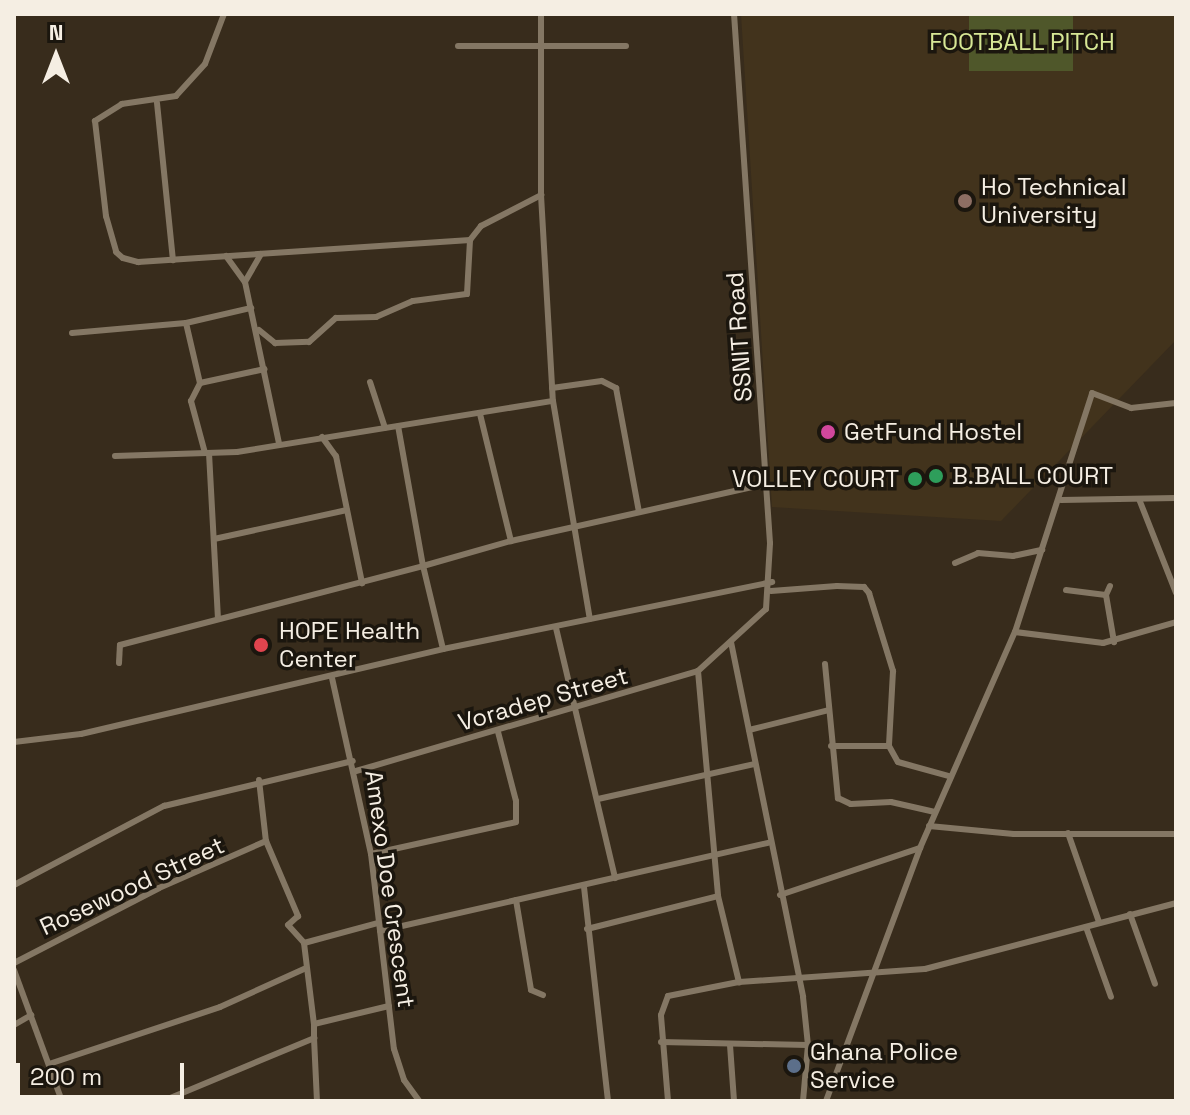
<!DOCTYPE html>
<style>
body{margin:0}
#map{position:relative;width:1190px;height:1115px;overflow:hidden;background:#382c1c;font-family:"Space Grotesk",sans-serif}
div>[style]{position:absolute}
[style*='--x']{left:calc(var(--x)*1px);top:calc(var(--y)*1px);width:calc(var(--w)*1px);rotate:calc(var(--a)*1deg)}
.built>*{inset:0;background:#42331c}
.green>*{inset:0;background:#4f572a;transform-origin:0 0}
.minor>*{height:6px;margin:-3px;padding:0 3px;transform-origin:3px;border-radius:3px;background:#847764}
.dots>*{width:22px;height:22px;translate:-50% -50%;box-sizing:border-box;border:4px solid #1b160e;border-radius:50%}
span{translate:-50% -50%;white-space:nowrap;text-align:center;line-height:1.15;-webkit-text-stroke:7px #1b160e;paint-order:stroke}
.park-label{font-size:24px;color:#d7e795}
.poi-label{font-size:24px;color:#f5eee3}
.left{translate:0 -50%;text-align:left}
.right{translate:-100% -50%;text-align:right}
.street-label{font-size:24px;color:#f5eee3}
.frame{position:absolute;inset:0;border:16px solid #f5eee3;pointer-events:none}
.north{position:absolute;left:16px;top:16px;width:80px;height:80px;-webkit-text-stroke:6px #1b160e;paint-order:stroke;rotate:0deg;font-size:22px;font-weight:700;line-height:32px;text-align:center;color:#f5eee3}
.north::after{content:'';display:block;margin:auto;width:28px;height:36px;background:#f5eee3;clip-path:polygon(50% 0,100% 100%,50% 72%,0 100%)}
.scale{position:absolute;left:16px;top:1063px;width:168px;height:36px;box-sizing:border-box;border:4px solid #f5eee3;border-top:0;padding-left:10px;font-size:24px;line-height:28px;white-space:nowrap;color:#f5eee3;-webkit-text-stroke:6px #1b160e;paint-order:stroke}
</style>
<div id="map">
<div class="built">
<div style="clip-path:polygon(741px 14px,1176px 14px,1176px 340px,1001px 521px,772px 507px)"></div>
</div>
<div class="green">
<div style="left:969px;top:14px;width:104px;height:57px"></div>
</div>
<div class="minor">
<div style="--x:224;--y:14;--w:53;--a:110.8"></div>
<div style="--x:205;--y:64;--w:43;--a:132.2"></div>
<div style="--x:176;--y:96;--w:55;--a:171.6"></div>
<div style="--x:122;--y:104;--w:32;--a:148"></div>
<div style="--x:95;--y:121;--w:96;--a:83.4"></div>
<div style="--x:106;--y:216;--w:37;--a:74"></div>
<div style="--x:116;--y:252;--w:9;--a:41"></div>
<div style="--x:123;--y:258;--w:16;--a:15"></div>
<div style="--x:138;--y:262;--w:333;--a:-3.8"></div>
<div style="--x:541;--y:14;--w:181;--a:90"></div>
<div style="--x:541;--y:195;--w:206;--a:86.7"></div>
<div style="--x:553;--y:401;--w:221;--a:80.4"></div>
<div style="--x:458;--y:46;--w:168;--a:0"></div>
<div style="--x:157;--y:103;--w:158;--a:84.2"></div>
<div style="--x:261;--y:254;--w:32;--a:120"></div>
<div style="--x:245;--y:282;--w:166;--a:78.1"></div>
<div style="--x:226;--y:256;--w:32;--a:54"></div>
<div style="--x:186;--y:323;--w:62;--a:76.9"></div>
<div style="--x:259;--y:330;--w:21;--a:39"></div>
<div style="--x:275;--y:343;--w:34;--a:-2"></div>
<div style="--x:309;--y:342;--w:36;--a:-42"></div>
<div style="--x:336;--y:318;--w:40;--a:-1.4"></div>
<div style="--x:376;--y:317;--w:40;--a:-23.4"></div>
<div style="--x:413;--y:301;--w:54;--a:-7.4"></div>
<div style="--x:467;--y:294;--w:54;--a:-86.8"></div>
<div style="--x:470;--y:240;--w:18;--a:-52"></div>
<div style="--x:481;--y:226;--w:68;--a:-27.3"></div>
<div style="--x:72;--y:333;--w:114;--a:-5"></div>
<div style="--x:186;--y:323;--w:67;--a:-13"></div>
<div style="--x:370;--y:382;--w:48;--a:71.9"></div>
<div style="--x:552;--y:388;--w:50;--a:-8"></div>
<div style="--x:602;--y:381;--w:16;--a:27"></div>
<div style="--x:616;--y:388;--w:126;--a:79.5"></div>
<div style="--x:480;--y:414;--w:131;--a:76.3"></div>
<div style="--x:322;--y:437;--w:24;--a:54"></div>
<div style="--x:336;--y:456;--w:130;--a:78.4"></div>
<div style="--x:205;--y:453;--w:54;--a:-105.1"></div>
<div style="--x:191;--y:401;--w:20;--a:-63"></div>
<div style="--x:200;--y:383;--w:66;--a:-12.2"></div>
<div style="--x:209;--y:453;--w:165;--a:86.9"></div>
<div style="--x:115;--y:456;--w:122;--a:-1.9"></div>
<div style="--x:237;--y:452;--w:320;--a:-9.2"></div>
<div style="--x:1139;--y:499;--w:101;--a:68.5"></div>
<div style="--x:1061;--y:500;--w:115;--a:-1"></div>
<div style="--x:214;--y:539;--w:136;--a:-12.3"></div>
<div style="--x:955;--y:563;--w:25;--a:-23"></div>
<div style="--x:978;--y:553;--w:35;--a:5"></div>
<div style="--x:1013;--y:556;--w:30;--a:-12"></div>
<div style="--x:1110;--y:586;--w:10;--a:114"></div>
<div style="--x:1106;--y:595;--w:48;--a:80.3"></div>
<div style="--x:1066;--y:590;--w:40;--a:7.1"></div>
<div style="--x:771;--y:591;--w:66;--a:-4.3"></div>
<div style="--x:837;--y:586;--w:27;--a:2"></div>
<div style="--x:864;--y:587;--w:8;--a:50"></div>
<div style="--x:869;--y:593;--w:82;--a:72.9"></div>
<div style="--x:893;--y:671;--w:75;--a:93.1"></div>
<div style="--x:556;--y:628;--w:257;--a:76.7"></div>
<div style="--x:1015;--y:632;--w:89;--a:7.1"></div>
<div style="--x:1103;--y:643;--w:76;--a:-16"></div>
<div style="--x:731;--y:642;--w:362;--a:78.5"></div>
<div style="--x:803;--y:997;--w:48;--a:84.1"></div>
<div style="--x:808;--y:1045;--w:56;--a:95.1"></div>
<div style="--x:443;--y:649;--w:85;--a:-103.5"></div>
<div style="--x:423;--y:566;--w:91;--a:-15.9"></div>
<div style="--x:511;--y:541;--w:261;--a:-12.6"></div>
<div style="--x:119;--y:663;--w:18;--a:-87"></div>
<div style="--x:120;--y:645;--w:313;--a:-14.6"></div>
<div style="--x:423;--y:566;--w:142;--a:-100.1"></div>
<div style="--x:825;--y:664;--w:135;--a:84.5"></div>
<div style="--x:838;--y:798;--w:14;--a:25"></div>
<div style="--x:851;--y:804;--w:40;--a:-2.9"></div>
<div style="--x:891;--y:802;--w:45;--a:12.8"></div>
<div style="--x:698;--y:671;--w:226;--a:84.9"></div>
<div style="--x:718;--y:896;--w:89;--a:76.3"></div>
<div style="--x:332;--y:678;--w:180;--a:77.5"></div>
<div style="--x:371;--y:854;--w:196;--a:83.3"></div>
<div style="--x:394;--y:1049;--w:33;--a:72"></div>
<div style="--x:404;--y:1080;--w:26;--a:54"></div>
<div style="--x:749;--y:730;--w:82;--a:-14"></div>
<div style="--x:14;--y:742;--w:67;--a:-6.8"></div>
<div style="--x:81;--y:734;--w:372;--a:-13.2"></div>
<div style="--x:443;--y:649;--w:336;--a:-11.5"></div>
<div style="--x:831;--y:746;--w:58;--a:0"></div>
<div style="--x:889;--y:746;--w:18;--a:61"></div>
<div style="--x:898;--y:762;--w:53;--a:15.4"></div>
<div style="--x:356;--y:771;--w:356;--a:-16.3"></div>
<div style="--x:698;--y:671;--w:92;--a:-42.4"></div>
<div style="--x:766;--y:609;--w:66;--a:-86.5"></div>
<div style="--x:770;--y:543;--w:530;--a:-93.89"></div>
<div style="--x:259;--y:780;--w:61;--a:83.5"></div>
<div style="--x:266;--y:841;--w:82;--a:66.9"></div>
<div style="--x:298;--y:916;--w:13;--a:138"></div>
<div style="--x:288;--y:925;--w:24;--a:48"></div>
<div style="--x:304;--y:943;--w:82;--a:83"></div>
<div style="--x:314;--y:1024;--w:77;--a:-13.5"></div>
<div style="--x:598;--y:799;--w:161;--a:-12.6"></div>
<div style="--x:929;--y:826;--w:85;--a:5.4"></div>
<div style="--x:1014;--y:834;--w:162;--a:0"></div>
<div style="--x:1068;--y:833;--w:94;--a:70.8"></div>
<div style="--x:371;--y:854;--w:148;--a:-12.4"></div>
<div style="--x:516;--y:822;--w:21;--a:-90"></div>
<div style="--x:516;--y:801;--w:71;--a:-104.6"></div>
<div style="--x:14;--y:885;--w:170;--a:-27.8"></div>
<div style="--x:164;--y:806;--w:194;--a:-13.4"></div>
<div style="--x:584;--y:887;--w:215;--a:83.6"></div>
<div style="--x:780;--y:895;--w:148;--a:-18.6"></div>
<div style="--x:516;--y:900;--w:91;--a:80.5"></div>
<div style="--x:531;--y:990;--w:13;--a:23"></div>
<div style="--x:1130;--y:914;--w:74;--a:70.3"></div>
<div style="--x:1086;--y:927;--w:74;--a:70.3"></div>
<div style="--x:587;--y:929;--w:135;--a:-14.1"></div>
<div style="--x:380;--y:931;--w:398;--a:-12.8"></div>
<div style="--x:304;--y:943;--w:77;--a:-15.1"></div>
<div style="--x:14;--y:963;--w:163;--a:-27.3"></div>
<div style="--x:159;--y:888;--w:117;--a:-23.7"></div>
<div style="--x:14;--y:970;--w:140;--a:69.9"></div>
<div style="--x:14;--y:1025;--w:20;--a:-30"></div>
<div style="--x:314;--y:1038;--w:63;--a:87.3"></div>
<div style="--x:661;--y:1042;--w:147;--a:1.2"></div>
<div style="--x:730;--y:1045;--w:56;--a:85.9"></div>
<div style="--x:49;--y:1064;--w:180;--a:-18.4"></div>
<div style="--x:220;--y:1007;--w:94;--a:-24.4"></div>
<div style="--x:163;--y:1101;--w:164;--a:-22.6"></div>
<div style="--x:314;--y:1038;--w:14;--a:-90"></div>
<div style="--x:668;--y:1101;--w:86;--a:-94.7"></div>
<div style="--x:661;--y:1015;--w:20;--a:-70"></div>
<div style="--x:668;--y:996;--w:72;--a:-11.2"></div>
<div style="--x:739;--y:982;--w:186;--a:-4"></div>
<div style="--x:925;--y:969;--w:260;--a:-14.7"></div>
<div style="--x:826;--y:1101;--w:270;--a:-69.6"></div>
<div style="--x:920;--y:848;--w:236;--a:-66.3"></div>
<div style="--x:1015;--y:632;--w:251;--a:-72.1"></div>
<div style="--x:1092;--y:393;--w:42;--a:21"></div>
<div style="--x:1131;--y:408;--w:45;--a:-6.3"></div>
</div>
<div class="dots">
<div style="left:965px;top:201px;background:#8d6e63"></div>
<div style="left:828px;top:432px;background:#d1479c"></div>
<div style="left:936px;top:476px;background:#2e9e5b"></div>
<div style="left:915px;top:479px;background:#2e9e5b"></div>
<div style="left:261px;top:645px;background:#e0444e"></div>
<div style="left:794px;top:1066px;background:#5c6f8a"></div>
</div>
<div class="park-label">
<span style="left:1022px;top:42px">FOOTBALL PITCH</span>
</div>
<div class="poi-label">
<span class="left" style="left:981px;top:201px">Ho Technical<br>University</span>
<span class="left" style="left:844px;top:432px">GetFund Hostel</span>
<span class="left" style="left:952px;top:476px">B.BALL COURT</span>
<span class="right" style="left:899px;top:479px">VOLLEY COURT</span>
<span class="left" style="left:279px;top:645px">HOPE Health<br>Center</span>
<span class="left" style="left:810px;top:1066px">Ghana Police<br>Service</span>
</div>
<div class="street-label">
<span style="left:739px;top:337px;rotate:-94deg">SSNIT Road</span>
<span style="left:543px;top:699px;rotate:-16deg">Voradep Street</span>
<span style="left:132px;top:886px;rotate:-25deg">Rosewood Street</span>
<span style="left:390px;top:889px;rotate:82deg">Amexo Doe Crescent</span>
</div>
<div class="frame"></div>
<div class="north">N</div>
<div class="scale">200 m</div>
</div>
